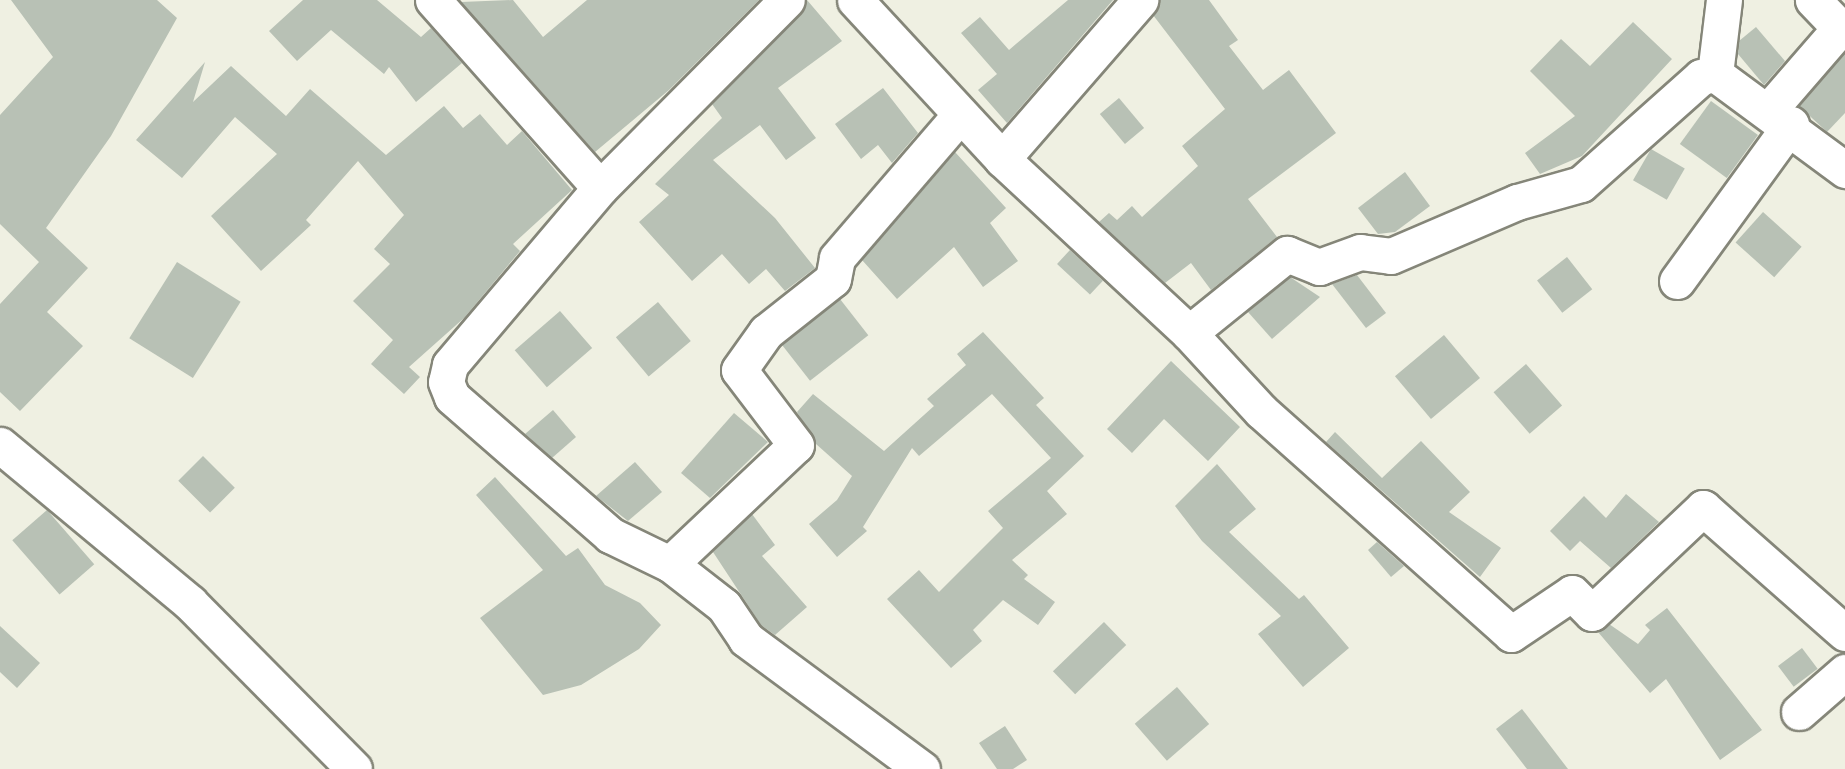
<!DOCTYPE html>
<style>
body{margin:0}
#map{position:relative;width:1845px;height:769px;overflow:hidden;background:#eff0e2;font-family:"Times New Roman",serif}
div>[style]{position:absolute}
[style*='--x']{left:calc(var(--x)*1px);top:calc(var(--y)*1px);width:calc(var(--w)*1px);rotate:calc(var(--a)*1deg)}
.building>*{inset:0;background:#b8c1b5;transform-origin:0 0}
.roads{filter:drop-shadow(2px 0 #858679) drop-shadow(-2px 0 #858679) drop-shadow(0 2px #858679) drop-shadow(0 -2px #858679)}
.minor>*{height:35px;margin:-17.5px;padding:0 17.5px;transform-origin:17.5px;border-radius:17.5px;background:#fff}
span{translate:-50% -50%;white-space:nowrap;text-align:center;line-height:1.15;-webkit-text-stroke:5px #fff;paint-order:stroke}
</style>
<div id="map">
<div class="building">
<div style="clip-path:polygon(11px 0,157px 0,177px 18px,111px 136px,46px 228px,88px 268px,47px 312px,83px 346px,20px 411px,0 392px,0 304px,39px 262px,0 224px,0 115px,53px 57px)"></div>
<div style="clip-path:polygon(303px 0,377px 0,421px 37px,431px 28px,462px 63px,416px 102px,389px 67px,384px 74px,331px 30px,297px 61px,269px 31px)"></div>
<div style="clip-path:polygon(513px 0,543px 37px,587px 0,759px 0,669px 90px,595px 152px,461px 2px)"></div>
<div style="clip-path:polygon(807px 0,842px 41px,778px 88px,816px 138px,786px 160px,760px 125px,713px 160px,775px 218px,815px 268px,785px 291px,766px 269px,749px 284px,722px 254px,692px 281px,639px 222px,669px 195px,655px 184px,722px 118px,712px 104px,801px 14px)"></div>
<div style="clip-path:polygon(1068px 0,1113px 0,1007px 123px,978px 90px,997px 74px,961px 33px,980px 17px,1009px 50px)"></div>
<div style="clip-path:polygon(1160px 0,1209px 0,1238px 40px,1229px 46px,1263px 90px,1289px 70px,1336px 133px,1248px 199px,1277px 237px,1211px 290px,1191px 263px,1165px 283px,1099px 222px,1109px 213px,1117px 220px,1132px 206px,1142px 217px,1198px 166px,1182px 146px,1225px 109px,1153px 15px)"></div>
<div style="clip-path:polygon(1633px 22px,1672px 59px,1582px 156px,1540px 174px,1525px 153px,1575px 116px,1530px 71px,1561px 39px,1590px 66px)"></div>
<div style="clip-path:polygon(1756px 27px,1785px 61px,1764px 85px,1738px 54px,1739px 41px)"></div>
<div style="clip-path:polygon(1845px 53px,1845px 113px,1827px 132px,1799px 106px)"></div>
<div style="clip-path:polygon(205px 62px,193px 102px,231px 66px,286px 116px,310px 89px,386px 155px,444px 106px,463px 128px,480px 114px,507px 145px,522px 131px,572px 190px,513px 244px,520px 251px,464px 318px,409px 367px,420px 377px,404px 394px,371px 364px,393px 340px,353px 301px,390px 264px,374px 249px,404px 215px,358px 161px,306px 220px,311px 225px,261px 271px,211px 216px,277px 154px,235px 117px,182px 178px,136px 140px)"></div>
<div style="clip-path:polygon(883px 88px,918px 133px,892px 163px,878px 145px,861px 159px,835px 124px)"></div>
<div style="left:1119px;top:98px;width:39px;height:25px;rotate:50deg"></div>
<div style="left:1711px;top:101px;width:58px;height:53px;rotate:36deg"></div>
<div style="left:1651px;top:149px;width:39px;height:36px;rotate:30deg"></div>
<div style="clip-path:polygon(955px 152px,1006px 208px,990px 223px,1018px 261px,983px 287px,954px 247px,897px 299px,862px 260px)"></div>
<div style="clip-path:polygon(1405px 172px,1430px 206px,1395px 232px,1378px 234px,1358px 208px)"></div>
<div style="left:1763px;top:212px;width:52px;height:41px;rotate:42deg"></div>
<div style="left:1070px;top:250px;width:45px;height:19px;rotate:43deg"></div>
<div style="left:1567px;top:257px;width:41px;height:38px;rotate:52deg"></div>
<div style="left:177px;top:262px;width:75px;height:90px;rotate:32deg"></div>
<div style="clip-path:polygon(1357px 275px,1386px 313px,1366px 328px,1332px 284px)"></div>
<div style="clip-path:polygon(1290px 277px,1320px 297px,1272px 339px,1248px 312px)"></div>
<div style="left:840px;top:299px;width:46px;height:74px;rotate:52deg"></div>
<div style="left:658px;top:302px;width:51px;height:55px;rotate:50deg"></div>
<div style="left:560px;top:311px;width:49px;height:60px;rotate:49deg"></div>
<div style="clip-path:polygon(983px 332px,1044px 398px,1036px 405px,1084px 456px,1047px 491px,1067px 514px,1012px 560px,1028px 575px,1024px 579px,1055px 602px,1038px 625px,1003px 600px,973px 630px,982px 641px,951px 668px,887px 599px,919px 570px,939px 592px,1003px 528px,988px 511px,1051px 458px,992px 394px,919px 456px,912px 448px,863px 527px,867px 531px,837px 557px,809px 524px,837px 500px,852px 476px,816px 444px,797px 412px,813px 394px,884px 451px,934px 406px,927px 399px,966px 365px,957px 354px)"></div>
<div style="left:1444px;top:335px;width:56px;height:64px;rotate:50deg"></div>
<div style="clip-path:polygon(1171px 361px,1240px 427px,1208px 461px,1164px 419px,1132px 453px,1107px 429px)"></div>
<div style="left:1526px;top:364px;width:55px;height:43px;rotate:49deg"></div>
<div style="clip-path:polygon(553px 410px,576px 437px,552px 458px,525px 434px)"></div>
<div style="clip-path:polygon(734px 413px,768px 442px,710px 498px,681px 473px)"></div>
<div style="clip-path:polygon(1335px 432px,1382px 478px,1421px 441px,1470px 492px,1449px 512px,1501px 548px,1480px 577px,1326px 442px)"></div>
<div style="left:203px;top:456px;width:45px;height:35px;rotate:45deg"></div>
<div style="clip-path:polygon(635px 462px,662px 492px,628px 521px,596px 496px)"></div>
<div style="clip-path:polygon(1217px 464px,1256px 509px,1229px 532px,1299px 599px,1304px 595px,1349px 648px,1303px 687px,1258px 634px,1281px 616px,1202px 541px,1175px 506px)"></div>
<div style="clip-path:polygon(495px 477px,566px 556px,578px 548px,605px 585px,640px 603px,661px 625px,639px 649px,581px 685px,543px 695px,480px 618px,543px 570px,476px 495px)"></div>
<div style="clip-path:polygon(1626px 494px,1659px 522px,1611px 568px,1580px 541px,1570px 551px,1550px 531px,1584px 496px,1606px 518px)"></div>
<div style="left:47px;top:510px;width:72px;height:46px;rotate:49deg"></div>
<div style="clip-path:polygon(752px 514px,775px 545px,762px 556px,807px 607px,775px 635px,761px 625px,713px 552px)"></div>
<div style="clip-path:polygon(1377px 542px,1404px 566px,1391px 577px,1368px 550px)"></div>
<div style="clip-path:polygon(1667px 608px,1762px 730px,1720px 760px,1666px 679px,1650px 693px,1598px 632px,1609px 624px,1638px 644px,1650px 630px,1645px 625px)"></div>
<div style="left:1104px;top:622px;width:32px;height:71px;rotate:46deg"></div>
<div style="clip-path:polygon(0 626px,40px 663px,17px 688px,0 672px)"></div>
<div style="left:1802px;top:648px;width:26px;height:30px;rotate:53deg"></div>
<div style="left:1177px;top:687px;width:49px;height:56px;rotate:49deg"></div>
<div style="clip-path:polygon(1522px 709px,1568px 769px,1527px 769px,1496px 729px)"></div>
<div style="clip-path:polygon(1005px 726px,1027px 760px,1013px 769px,997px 769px,979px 743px)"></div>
</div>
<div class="roads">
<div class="minor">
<div style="--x:433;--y:0;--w:251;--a:48.4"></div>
<div style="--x:600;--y:188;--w:265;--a:-45.2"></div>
<div style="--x:855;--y:0;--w:217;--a:47.2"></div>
<div style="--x:1002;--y:159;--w:255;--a:42.9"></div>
<div style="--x:1189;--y:333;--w:106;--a:47.3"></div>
<div style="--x:1261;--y:411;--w:335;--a:41.7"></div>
<div style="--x:1511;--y:634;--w:73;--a:-33.9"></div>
<div style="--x:1572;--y:593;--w:28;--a:45"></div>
<div style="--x:1592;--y:613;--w:153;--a:-43.4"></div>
<div style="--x:1703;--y:508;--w:189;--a:41.4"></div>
<div style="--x:1715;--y:74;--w:75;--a:-83.1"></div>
<div style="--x:1769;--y:110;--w:108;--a:-49.1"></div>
<div style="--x:1840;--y:28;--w:39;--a:-134"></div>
<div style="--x:1002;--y:159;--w:211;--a:-49"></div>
<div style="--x:600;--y:188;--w:232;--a:130.3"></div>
<div style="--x:450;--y:365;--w:17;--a:103"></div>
<div style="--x:446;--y:382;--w:16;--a:68"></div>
<div style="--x:452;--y:397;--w:210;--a:41.1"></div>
<div style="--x:610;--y:535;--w:67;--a:25.8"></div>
<div style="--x:670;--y:564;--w:68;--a:37.9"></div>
<div style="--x:724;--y:606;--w:40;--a:56"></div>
<div style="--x:746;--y:639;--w:219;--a:36.5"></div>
<div style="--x:1677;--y:281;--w:194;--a:-54"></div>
<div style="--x:1189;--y:333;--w:126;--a:-38.9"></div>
<div style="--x:1287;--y:254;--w:35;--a:22"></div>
<div style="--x:1319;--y:267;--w:44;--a:-20.1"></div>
<div style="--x:1360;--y:252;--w:31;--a:7"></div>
<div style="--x:1391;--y:256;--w:137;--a:-23.2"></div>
<div style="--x:1517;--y:202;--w:66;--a:-15.7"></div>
<div style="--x:1581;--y:184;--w:161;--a:-41.7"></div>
<div style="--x:1701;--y:77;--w:14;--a:-12"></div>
<div style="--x:1715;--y:74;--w:162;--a:36.4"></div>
<div style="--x:0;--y:445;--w:247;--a:39.7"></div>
<div style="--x:190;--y:603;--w:233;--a:45.3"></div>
<div style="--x:670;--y:564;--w:173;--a:-43.4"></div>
<div style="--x:796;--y:445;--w:94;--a:-127.2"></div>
<div style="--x:739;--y:370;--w:47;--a:-54.6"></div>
<div style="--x:766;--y:332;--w:85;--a:-38.3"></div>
<div style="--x:833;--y:279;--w:21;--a:-79"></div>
<div style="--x:837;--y:258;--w:189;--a:-49.3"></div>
<div style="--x:1799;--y:712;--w:61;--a:-41"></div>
</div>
</div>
</div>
